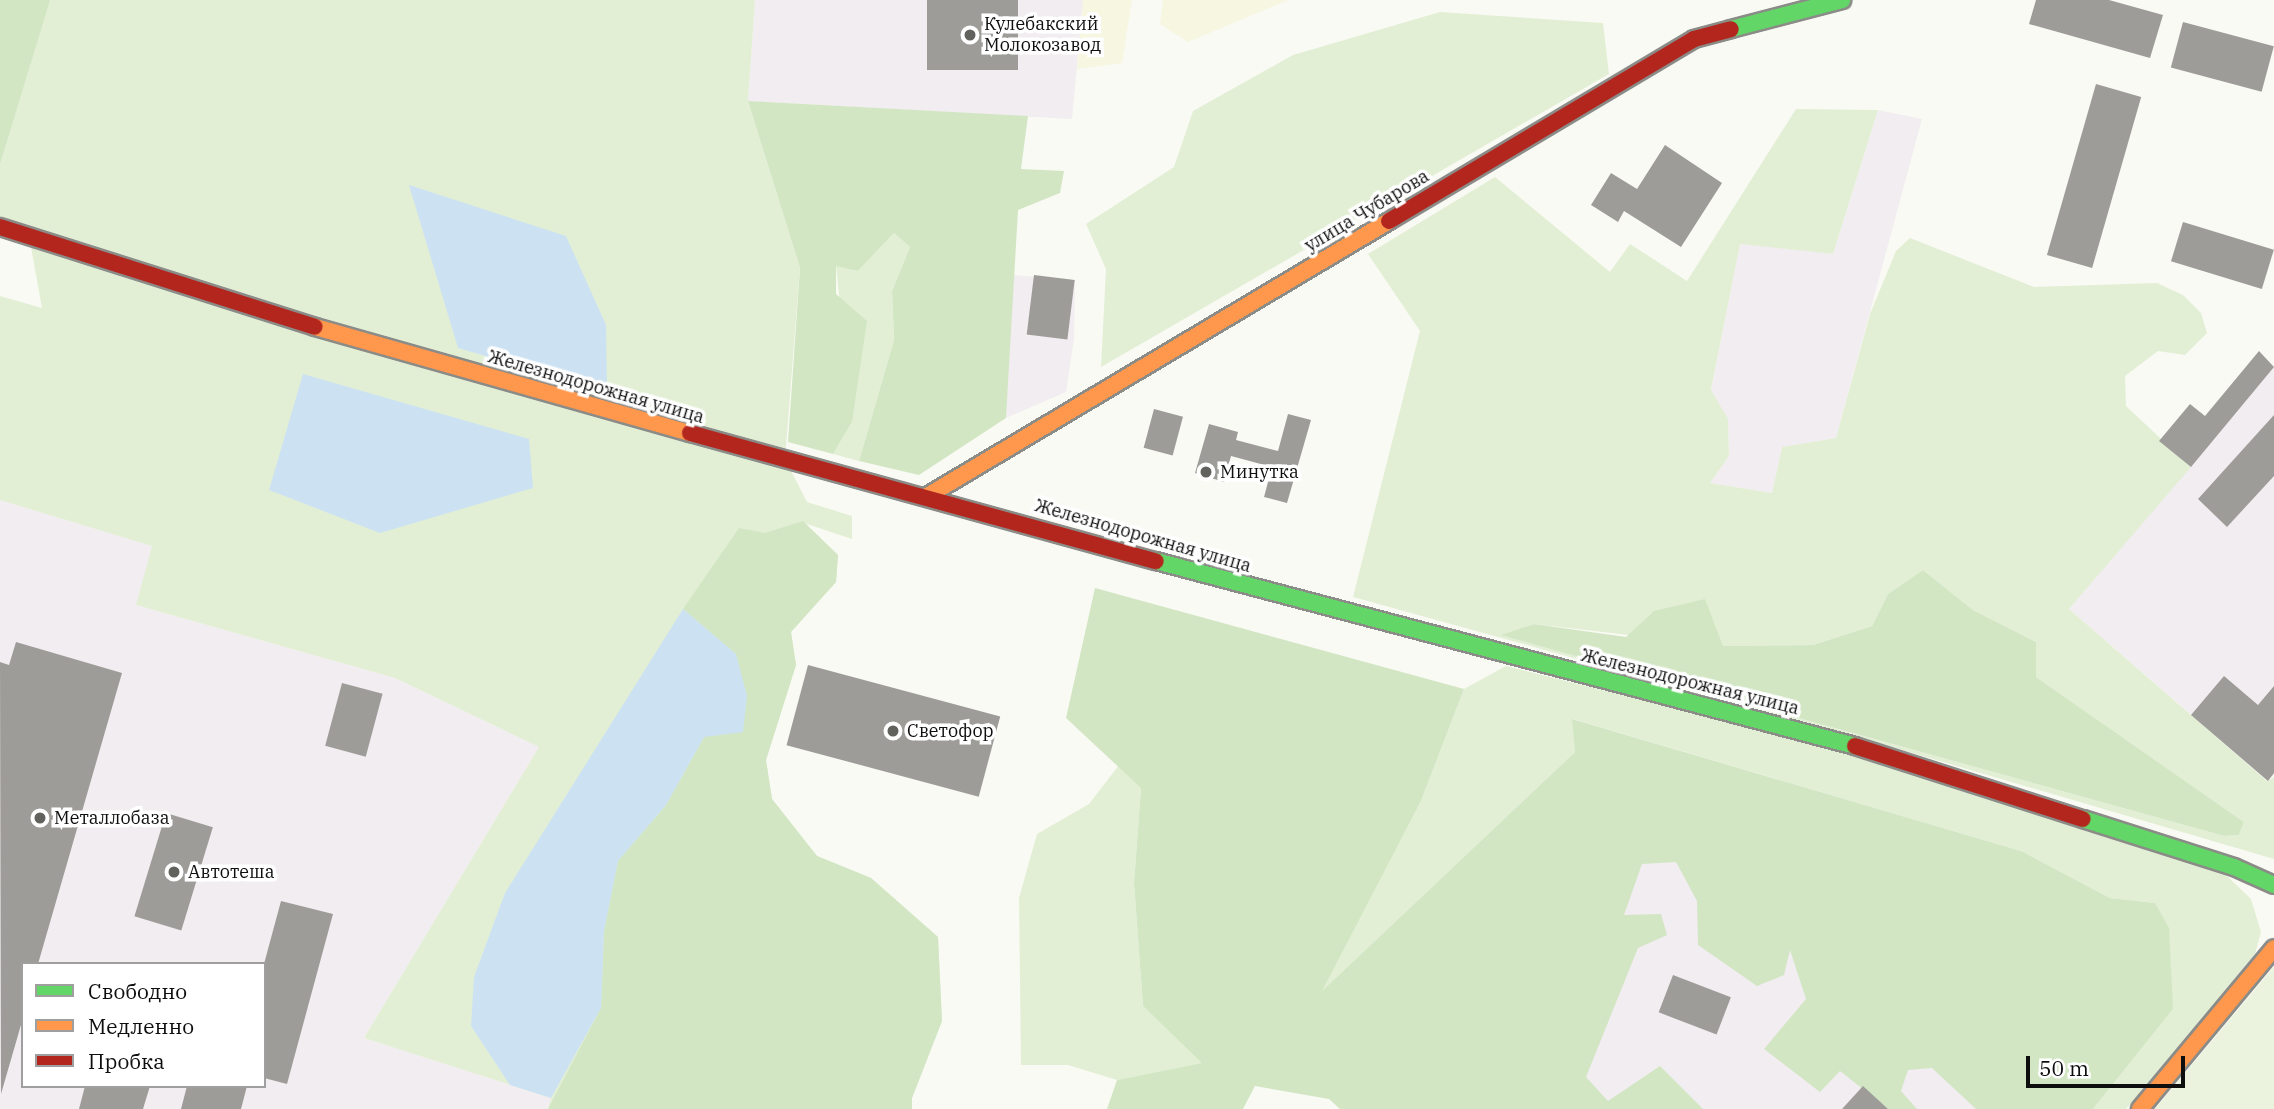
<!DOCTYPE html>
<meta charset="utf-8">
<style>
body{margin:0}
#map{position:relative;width:2274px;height:1109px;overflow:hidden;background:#fafaf4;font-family:"IBM Plex Serif",serif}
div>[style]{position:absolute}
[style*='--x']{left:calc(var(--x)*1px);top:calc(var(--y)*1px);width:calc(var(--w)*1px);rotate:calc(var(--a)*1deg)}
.industrial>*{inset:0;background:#f2edf0}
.farmland>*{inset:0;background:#f6f6e1}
.green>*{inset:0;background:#e2efd5}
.forest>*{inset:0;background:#d2e6c4}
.pitch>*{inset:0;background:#ebf3de}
.water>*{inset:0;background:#cce2f3}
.building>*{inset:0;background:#9e9c99;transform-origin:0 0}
.roads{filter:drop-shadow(2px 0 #8b8b88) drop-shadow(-2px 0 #8b8b88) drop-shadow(0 2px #8b8b88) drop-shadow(0 -2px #8b8b88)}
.fast>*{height:16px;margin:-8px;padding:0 8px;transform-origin:8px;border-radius:8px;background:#63d668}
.slow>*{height:16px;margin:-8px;padding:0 8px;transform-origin:8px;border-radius:8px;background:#ff974d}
.jam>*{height:16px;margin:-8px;padding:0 8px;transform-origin:8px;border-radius:8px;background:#b3261e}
.dots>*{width:19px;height:19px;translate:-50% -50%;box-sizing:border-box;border:4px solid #fff;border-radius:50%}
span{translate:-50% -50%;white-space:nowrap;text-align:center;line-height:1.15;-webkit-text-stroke:7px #fff;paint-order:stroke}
.poi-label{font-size:18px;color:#0e0e0e}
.left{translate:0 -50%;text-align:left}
.street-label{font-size:18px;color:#0e0e0e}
.legend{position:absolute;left:21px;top:962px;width:245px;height:126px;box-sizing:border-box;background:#fff;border:2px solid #9f9f9f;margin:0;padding:9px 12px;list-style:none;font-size:21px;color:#0e0e0e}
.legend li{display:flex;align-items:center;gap:14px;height:35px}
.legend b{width:35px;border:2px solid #9f9f9f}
.scale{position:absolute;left:2026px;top:1056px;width:159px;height:32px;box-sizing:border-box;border:4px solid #0e0e0e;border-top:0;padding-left:9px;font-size:21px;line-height:24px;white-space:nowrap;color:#0e0e0e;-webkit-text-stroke:5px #fff;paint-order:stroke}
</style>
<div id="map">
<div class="industrial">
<div style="clip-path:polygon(755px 0,1083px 0,1072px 119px,748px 101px)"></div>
<div style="clip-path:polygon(1878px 110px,1922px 119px,1836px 438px,1782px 447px,1772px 493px,1710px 483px,1729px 456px,1728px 419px,1711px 391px,1740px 243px,1833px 254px)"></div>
<div style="clip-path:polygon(1013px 275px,1075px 280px,1074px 339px,1066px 392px,1006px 418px)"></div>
<div style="clip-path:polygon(2274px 367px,2274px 774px,2268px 781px,2069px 609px)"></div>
<div style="clip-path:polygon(evenodd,0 500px,153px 546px,136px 605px,395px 678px,539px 747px,364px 1038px,551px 1098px,548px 1109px,0 1109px,0 500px,23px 964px,264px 964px,264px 1086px,23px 1086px,23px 964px)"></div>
<div style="clip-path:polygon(1629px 761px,2023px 1109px,1446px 1109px)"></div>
</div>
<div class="farmland">
<div style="clip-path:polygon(1083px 0,1132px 0,1122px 63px,1077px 69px)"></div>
<div style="clip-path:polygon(1163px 0,1288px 0,1188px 42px,1160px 24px)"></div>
</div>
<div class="green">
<div style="clip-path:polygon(0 0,755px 0,748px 101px,800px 268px,785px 459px,807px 502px,852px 516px,852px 539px,804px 523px,838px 555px,836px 582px,791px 632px,796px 665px,766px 760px,772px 799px,817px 856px,871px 878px,938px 937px,942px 1021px,912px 1098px,912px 1109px,548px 1109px,551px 1098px,364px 1038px,539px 747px,395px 678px,136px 605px,152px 546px,0 500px,0 296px,42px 308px,29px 236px,0 218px)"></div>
<div style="clip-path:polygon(1440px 12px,1603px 23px,1609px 74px,1101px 367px,1106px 269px,1086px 224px,1174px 167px,1193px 111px,1293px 55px)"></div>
<div style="clip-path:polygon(evenodd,1796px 109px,1878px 110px,1833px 254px,1740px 244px,1711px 390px,1728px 419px,1729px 456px,1710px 483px,1772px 493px,1782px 447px,1836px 438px,1870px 314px,1896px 251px,1910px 238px,2034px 287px,2157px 283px,2183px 295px,2201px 313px,2207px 333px,2185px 355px,2158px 351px,2125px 376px,2126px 406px,2191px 467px,2069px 609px,2267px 781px,2274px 777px,2274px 859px,1827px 728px,1353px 597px,1420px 331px,1368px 254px,1495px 177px,1610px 272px,1630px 244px,1687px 281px,1796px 109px,1923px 570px,1973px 610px,2036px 642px,2036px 677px,2244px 822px,2239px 835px,2224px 836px,1500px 635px,1534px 624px,1723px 646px,1813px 645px,1872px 626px,1888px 594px,1923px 570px)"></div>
<div style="clip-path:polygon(894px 233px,910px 247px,892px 291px,894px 340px,859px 461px,833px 454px,852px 422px,836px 265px,858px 271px)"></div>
<div style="clip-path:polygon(1506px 666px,1819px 744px,2226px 875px,2251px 899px,2261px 932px,2255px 954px,2126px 1109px,2093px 1109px,2173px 1009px,2155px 903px,2110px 898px,2021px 851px,1573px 719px,1575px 752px,1320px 993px,1421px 801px,1464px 689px)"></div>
<div style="clip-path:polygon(1119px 765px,1141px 788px,1134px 883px,1143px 1006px,1203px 1063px,1117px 1080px,1068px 1065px,1021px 1065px,1019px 898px,1037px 834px,1089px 804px)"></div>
</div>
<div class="forest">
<div style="clip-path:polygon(0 0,50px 0,0 164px)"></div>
<div style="clip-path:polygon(748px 101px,1028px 116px,1021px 169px,1064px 171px,1060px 193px,1018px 210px,1006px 418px,919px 475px,859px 461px,894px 340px,892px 291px,910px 247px,894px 233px,858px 271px,836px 266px,836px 294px,867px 321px,852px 422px,833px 454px,788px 442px,800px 268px)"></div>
<div style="clip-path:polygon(803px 521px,838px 555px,836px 582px,791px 632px,796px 665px,766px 760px,772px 799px,817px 856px,871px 878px,938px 937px,942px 1021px,912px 1098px,912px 1109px,548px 1109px,601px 1008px,604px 931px,618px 861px,666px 805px,704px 737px,736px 654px,683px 609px,739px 528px,765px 533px)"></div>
<div style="clip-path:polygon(1923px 570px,1973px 610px,2036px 642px,2036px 677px,2244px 822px,2239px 835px,2224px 836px,1500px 635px,1534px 624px,1626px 637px,1654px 611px,1705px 599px,1723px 646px,1813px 645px,1872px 626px,1888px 594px)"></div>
<div style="clip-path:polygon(1095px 588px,1464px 689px,1421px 801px,1322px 991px,1575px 752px,1572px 719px,2021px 851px,2110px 898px,2155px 903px,2169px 928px,2173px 1009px,2093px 1109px,1976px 1109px,1932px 1068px,1908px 1070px,1901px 1091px,1917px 1109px,1888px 1109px,1840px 1071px,1820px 1092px,1764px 1049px,1806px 999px,1790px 950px,1784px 975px,1757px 986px,1698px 945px,1697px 901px,1676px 862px,1642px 864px,1624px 915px,1661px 914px,1667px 935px,1638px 948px,1586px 1077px,1608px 1101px,1660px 1066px,1703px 1109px,1340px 1109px,1329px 1099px,1255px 1086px,1243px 1109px,1107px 1109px,1117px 1080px,1202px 1063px,1143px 1006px,1134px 883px,1141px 788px,1066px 718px)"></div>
</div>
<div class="pitch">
<div style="clip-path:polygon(2274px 967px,2274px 1109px,2155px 1109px)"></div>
</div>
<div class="water">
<div style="clip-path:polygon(409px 185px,566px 236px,606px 325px,607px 392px,458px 348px)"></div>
<div style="clip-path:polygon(303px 374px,529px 439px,533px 488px,380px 533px,269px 490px)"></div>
<div style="clip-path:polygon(683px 609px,736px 654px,747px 696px,743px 732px,704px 737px,666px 805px,618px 861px,604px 931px,601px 1008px,551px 1098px,510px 1085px,471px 1026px,474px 977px,505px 893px)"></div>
</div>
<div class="building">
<div style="left:927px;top:0;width:91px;height:70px"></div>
<div style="clip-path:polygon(2036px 0,2109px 0,2163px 15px,2150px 58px,2029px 24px)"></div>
<div style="left:2183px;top:22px;width:94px;height:47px;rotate:15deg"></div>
<div style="left:2096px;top:84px;width:47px;height:178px;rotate:16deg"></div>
<div style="clip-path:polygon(1665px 145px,1722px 183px,1681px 247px,1624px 211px,1618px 222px,1591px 205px,1611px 173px,1637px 189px)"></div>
<div style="left:2183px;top:222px;width:95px;height:41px;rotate:17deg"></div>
<div style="left:1034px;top:275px;width:41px;height:60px;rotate:7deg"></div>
<div style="clip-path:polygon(2259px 351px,2274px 367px,2191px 467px,2159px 441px,2190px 404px,2205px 416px)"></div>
<div style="left:1154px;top:409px;width:30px;height:40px;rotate:15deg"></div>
<div style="clip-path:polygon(1288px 414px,1311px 420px,1287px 503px,1264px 497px,1272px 467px,1231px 456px,1224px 482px,1195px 473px,1209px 424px,1238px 432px,1236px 440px,1278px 451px)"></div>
<div style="clip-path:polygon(2274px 415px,2274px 476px,2227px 527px,2198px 499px)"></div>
<div style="clip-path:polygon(16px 642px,122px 673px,38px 964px,23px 964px,23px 1018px,1px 1094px,0 662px,9px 665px)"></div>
<div style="left:808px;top:665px;width:199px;height:83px;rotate:15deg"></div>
<div style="clip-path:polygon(2224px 676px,2258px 705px,2274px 686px,2274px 773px,2268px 781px,2191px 715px)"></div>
<div style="left:342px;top:683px;width:42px;height:65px;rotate:15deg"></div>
<div style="left:166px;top:813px;width:49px;height:108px;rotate:17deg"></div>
<div style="clip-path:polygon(281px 901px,333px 914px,287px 1084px,264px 1078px,264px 964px)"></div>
<div style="left:1673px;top:975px;width:62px;height:40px;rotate:21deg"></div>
<div style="clip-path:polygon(85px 1086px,150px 1086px,143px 1109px,79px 1109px)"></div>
<div style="clip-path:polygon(187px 1086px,247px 1086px,241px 1109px,181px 1109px)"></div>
<div style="clip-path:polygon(1863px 1086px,1888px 1109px,1842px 1109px)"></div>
</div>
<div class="roads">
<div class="fast">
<div style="--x:1731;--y:29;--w:115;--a:-14.6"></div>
<div style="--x:1156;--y:561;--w:723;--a:14.82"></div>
<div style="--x:2083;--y:819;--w:158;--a:17.6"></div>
<div style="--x:2234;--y:867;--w:44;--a:24.2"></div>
</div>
<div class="slow">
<div style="--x:315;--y:327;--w:390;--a:15.8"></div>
<div style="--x:929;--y:495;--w:535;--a:-30.78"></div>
<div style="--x:2140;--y:1109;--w:209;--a:-50.2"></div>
</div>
<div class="jam">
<div style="--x:1389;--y:221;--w:355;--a:-30.8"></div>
<div style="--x:1694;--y:39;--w:38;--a:-15"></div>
<div style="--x:0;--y:227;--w:330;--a:17.6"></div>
<div style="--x:690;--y:433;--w:483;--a:15.4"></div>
<div style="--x:1855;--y:746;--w:239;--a:17.8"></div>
</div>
</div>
<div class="dots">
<div style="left:970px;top:35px;background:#61615e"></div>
<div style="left:1206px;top:472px;background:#61615e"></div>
<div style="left:893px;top:731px;background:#61615e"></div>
<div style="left:40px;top:818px;background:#61615e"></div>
<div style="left:174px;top:872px;background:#61615e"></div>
</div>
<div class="poi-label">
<span class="left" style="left:984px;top:35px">Кулебакский<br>Молокозавод</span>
<span class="left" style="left:1220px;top:472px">Минутка</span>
<span class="left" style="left:907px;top:731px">Светофор</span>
<span class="left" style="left:54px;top:818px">Металлобаза</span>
<span class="left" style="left:188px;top:872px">Автотеша</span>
</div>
<div class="street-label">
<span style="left:1367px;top:211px;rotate:-31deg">улица Чубарова</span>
<span style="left:596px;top:387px;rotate:16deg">Железнодорожная улица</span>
<span style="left:1143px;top:536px;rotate:16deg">Железнодорожная улица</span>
<span style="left:1690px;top:682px;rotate:14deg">Железнодорожная улица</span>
</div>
<ul class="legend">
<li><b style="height:9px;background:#63d668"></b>Свободно</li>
<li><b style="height:9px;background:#ff974d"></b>Медленно</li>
<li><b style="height:9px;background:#b3261e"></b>Пробка</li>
</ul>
<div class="scale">50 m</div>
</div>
